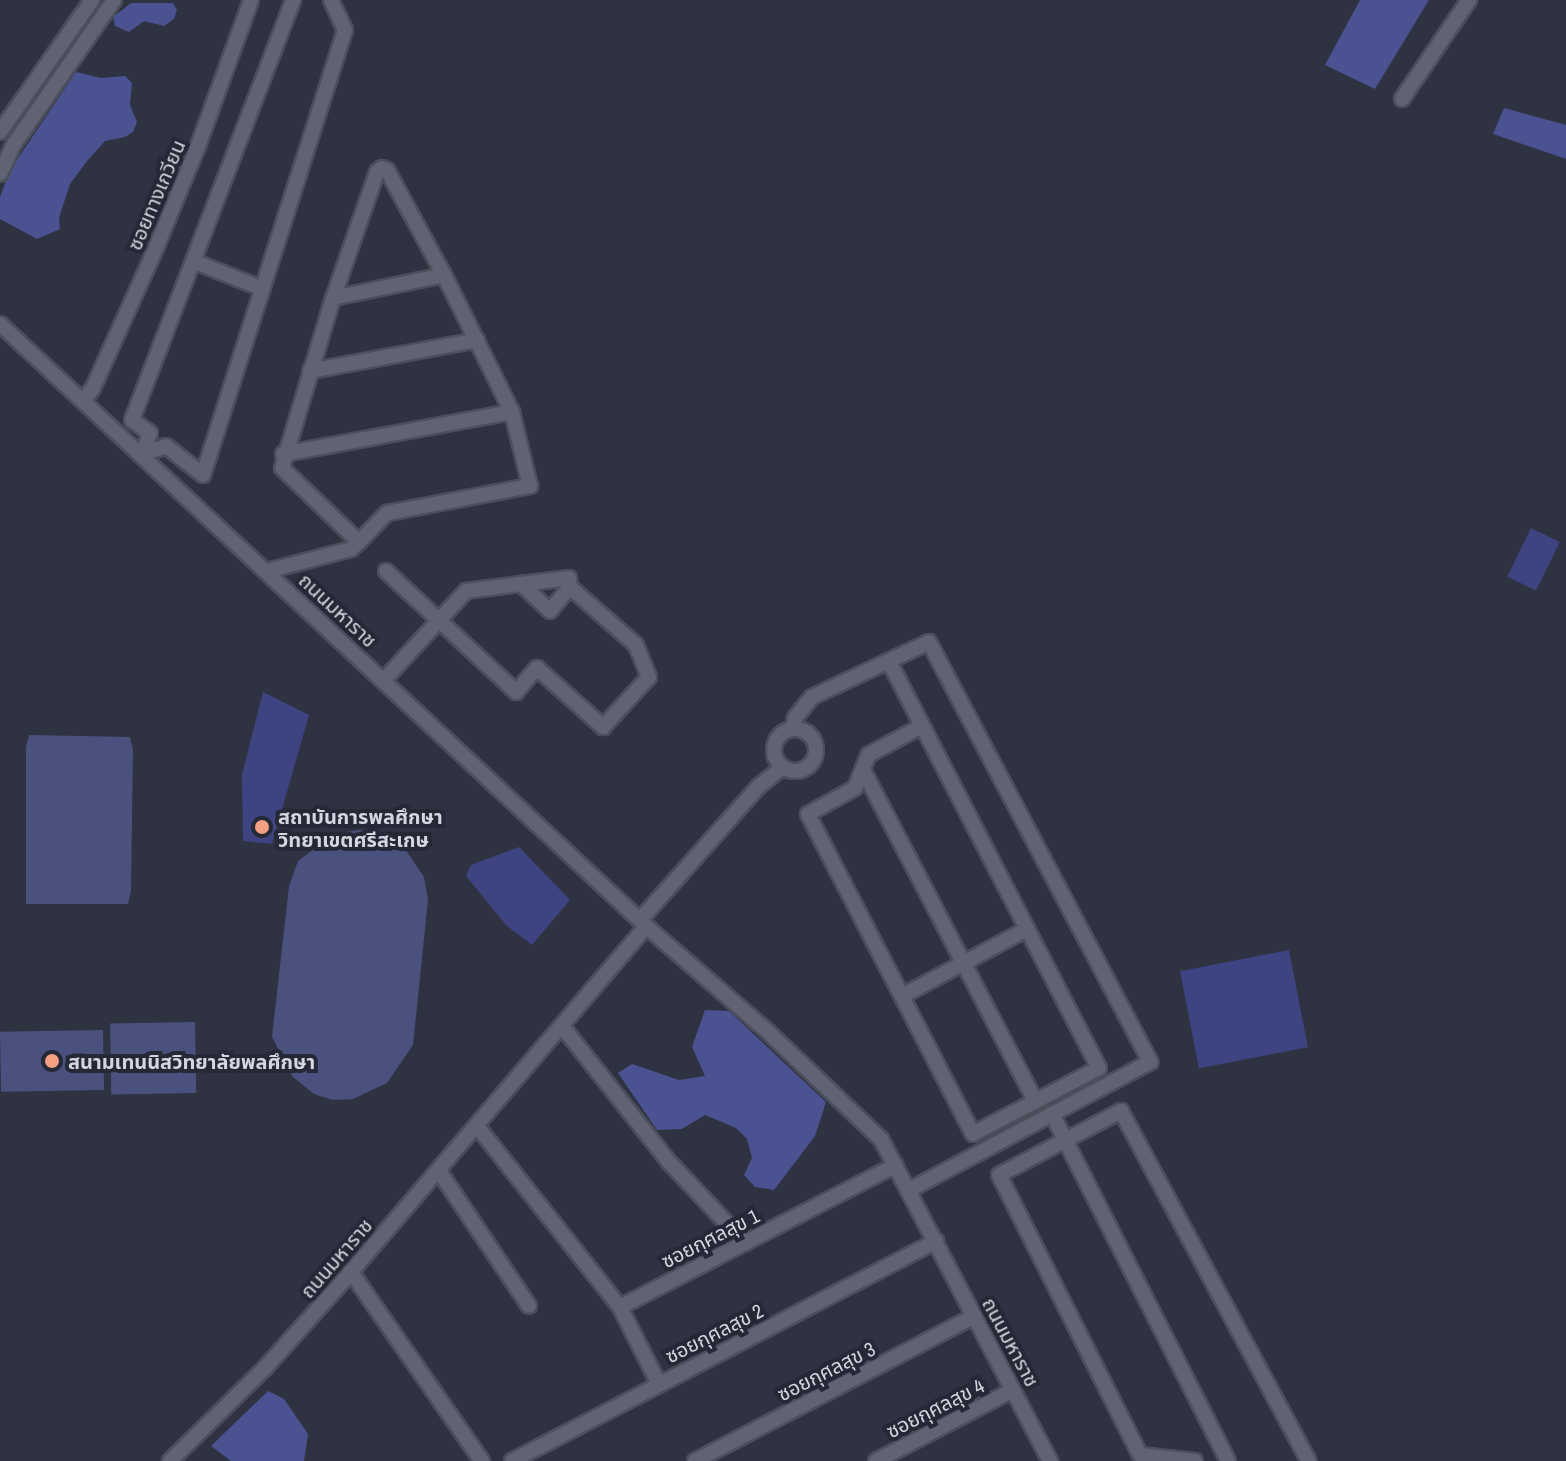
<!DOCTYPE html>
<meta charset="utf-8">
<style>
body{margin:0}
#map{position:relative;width:1566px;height:1461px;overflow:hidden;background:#2f3240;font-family:"Archivo Narrow","Noto Sans Thai",sans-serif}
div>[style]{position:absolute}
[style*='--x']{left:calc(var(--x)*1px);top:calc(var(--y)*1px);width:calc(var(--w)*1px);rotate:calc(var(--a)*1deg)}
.green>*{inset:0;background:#4a517f;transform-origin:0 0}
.forest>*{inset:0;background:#4a5291}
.water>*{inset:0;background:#3e4482;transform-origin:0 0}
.stream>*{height:3px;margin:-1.5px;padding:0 1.5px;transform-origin:1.5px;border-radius:1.5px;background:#3e4482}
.roads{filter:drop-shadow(2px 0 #4c4f5b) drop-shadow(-2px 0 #4c4f5b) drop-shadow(0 2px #4c4f5b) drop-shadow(0 -2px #4c4f5b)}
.minor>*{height:14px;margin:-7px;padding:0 7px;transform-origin:7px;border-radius:7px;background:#5f6373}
.minor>.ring{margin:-7px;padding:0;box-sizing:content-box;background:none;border:14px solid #5f6373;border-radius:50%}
.dots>*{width:22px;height:22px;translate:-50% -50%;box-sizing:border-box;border:4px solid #252836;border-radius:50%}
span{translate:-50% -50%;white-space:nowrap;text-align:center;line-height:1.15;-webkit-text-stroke:8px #252836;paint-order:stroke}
.street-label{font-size:20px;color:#d4d6e0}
.poi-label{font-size:20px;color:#d4d6e0;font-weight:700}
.left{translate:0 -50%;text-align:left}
</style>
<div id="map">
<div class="green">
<div style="clip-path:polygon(29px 735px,130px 737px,133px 750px,131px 891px,128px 904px,26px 904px,26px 747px)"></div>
<div style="clip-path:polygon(358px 830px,382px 833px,403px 846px,424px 877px,428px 900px,413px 1045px,387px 1083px,353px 1099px,333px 1100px,314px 1094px,293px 1077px,272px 1037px,289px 886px,298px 861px,333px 835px)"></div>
<div style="left:195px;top:1022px;width:71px;height:85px;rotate:89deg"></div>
<div style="left:103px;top:1030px;width:60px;height:103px;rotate:89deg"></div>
</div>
<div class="forest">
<div style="clip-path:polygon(1360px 0,1429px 0,1375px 89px,1325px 65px)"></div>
<div style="clip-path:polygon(131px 3px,173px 3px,177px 10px,174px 19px,164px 26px,144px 21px,129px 32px,115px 26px,113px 17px)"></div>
<div style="clip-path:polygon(76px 72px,101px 78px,125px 76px,132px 83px,130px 105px,137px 122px,133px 132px,125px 137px,105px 141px,88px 160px,70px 184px,59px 218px,60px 229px,37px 239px,0 219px,0 197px,10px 170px)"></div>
<div style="clip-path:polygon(1504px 108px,1566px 125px,1566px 159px,1493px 134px)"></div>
<div style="clip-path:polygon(705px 1010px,729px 1011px,826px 1102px,815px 1136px,774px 1190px,755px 1187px,744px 1175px,752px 1158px,747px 1139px,736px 1128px,705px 1115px,682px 1129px,657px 1130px,618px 1073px,632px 1064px,679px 1080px,705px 1076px,692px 1047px)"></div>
<div style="clip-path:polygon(268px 1391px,284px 1399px,308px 1434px,304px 1461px,231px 1461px,211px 1446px)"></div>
</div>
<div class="water">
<div style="left:1531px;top:528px;width:32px;height:54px;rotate:26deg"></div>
<div style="clip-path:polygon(263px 692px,309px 715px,272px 844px,243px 841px,242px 775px)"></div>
<div style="clip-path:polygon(519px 847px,570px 900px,532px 945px,507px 926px,466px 876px,471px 865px)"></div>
<div style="left:1289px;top:950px;width:99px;height:111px;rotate:79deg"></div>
</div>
<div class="stream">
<div style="--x:0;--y:152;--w:184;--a:-55.9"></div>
</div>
<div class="roads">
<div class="minor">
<div style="--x:1402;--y:99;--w:120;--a:-55.9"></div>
<div style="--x:0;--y:132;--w:161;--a:-55.1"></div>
<div style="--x:0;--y:174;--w:33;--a:-65"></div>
<div style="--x:14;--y:144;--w:175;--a:-55.2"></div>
<div style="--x:193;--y:261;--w:75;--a:21.8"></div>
<div style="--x:333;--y:298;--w:113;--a:-11.7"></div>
<div style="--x:0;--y:324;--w:883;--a:42.98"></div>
<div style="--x:646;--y:926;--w:159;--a:40.9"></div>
<div style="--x:766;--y:1030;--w:158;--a:43.5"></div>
<div style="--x:881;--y:1139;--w:364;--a:62.3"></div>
<div style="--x:310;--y:371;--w:170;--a:-10.5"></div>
<div style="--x:84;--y:400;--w:15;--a:-53"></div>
<div style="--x:93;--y:388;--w:154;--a:-65.8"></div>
<div style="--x:156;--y:248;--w:110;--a:-67.6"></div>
<div style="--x:198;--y:146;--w:155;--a:-70"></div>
<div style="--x:142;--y:454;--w:25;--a:-18"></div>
<div style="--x:166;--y:446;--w:47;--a:38.1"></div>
<div style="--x:203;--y:475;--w:467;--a:-72.3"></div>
<div style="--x:345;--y:30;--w:33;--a:-115"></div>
<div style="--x:142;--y:454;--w:22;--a:-69"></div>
<div style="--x:150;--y:433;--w:22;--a:-144"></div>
<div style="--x:132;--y:420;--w:450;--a:-69"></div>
<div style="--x:283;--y:454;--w:233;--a:-10.4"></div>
<div style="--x:267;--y:571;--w:87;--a:-14.7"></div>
<div style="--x:351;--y:549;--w:11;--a:-41"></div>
<div style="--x:359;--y:542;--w:40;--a:-46"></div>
<div style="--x:387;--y:513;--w:146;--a:-10.7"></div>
<div style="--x:530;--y:486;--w:76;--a:-103.7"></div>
<div style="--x:512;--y:412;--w:153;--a:-116.4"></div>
<div style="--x:444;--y:275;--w:119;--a:-118.5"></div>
<div style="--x:387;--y:170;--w:5;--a:-158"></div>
<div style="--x:382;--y:168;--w:6;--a:141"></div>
<div style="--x:377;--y:172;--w:133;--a:109.2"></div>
<div style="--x:333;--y:298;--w:177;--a:106.7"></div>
<div style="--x:282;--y:468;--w:107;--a:43.9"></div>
<div style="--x:386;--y:571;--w:178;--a:42.9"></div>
<div style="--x:516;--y:692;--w:32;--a:-49"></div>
<div style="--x:537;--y:668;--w:89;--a:41.8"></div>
<div style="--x:603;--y:727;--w:68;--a:-47.4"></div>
<div style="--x:649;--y:677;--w:35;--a:-112"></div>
<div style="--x:636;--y:645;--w:88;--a:-138.7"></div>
<div style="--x:888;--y:662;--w:11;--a:56"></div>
<div style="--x:894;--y:671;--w:447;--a:62.7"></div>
<div style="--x:1099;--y:1068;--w:142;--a:152.4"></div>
<div style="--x:973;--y:1134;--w:360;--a:-117.3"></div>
<div style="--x:808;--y:814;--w:54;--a:-29"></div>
<div style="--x:855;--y:788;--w:35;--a:-68"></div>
<div style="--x:868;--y:755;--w:61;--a:-28.2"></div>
<div style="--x:384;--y:680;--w:121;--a:-47.3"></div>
<div style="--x:466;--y:591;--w:55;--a:-7.3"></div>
<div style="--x:521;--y:584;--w:48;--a:-7.1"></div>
<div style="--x:569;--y:578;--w:9;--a:84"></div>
<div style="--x:570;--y:587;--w:31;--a:130"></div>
<div style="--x:550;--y:611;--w:40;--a:-137"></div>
<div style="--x:793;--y:729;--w:11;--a:-80"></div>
<div style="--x:795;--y:718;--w:27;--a:-51"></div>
<div style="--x:812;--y:697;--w:129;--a:-25.2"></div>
<div style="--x:929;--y:642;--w:475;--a:62.2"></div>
<div style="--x:1150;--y:1062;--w:273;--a:152"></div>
<div class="ring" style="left:774px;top:729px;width:28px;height:28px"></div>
<div style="--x:863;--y:770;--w:373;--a:62.5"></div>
<div style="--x:640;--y:920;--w:178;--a:-48.4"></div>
<div style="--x:758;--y:787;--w:32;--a:-39"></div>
<div style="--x:902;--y:996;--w:142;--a:-28.2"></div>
<div style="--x:562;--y:1026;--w:174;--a:51.8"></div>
<div style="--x:670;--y:1163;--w:110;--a:46.8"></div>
<div style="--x:1052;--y:1114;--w:389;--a:63.1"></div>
<div style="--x:477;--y:1126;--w:231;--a:51.7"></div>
<div style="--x:439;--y:1171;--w:162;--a:56.3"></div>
<div style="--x:351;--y:1272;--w:230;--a:55.3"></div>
<div style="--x:659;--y:1384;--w:86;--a:-116.9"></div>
<div style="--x:620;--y:1307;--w:310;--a:-27.2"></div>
<div style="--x:170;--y:1461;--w:133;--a:-44.4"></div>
<div style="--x:265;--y:1368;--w:129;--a:-48.1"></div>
<div style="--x:351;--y:1272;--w:455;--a:-49.5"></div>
<div style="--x:512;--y:1461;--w:478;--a:-27.4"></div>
<div style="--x:695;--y:1461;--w:315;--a:-27.4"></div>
<div style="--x:876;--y:1461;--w:154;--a:-27.4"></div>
<div style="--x:1195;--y:1461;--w:55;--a:-173.8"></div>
<div style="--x:1140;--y:1455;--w:313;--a:-116.7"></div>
<div style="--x:999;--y:1175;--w:138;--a:-27.7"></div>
<div style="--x:1121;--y:1111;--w:397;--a:61.8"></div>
</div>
</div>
<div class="dots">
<div style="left:262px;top:827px;background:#f39f82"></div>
<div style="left:52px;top:1061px;background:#f39f82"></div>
</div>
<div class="street-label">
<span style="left:156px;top:195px;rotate:-67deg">ซอยทางเกวียน</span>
<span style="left:338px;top:610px;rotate:43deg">ถนนมหาราช</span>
<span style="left:710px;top:1238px;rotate:-27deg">ซอยกุศลสุข 1</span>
<span style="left:336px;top:1258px;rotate:-49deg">ถนนมหาราช</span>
<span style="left:714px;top:1333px;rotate:-27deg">ซอยกุศลสุข 2</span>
<span style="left:1011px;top:1342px;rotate:62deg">ถนนมหาราช</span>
<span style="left:826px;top:1371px;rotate:-27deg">ซอยกุศลสุข 3</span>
<span style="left:935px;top:1408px;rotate:-27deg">ซอยกุศลสุข 4</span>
</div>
<div class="poi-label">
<span class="left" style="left:278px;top:828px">สถาบันการพลศึกษา<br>วิทยาเขตศรีสะเกษ</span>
<span class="left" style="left:68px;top:1061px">สนามเทนนิสวิทยาลัยพลศึกษา</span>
</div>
</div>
